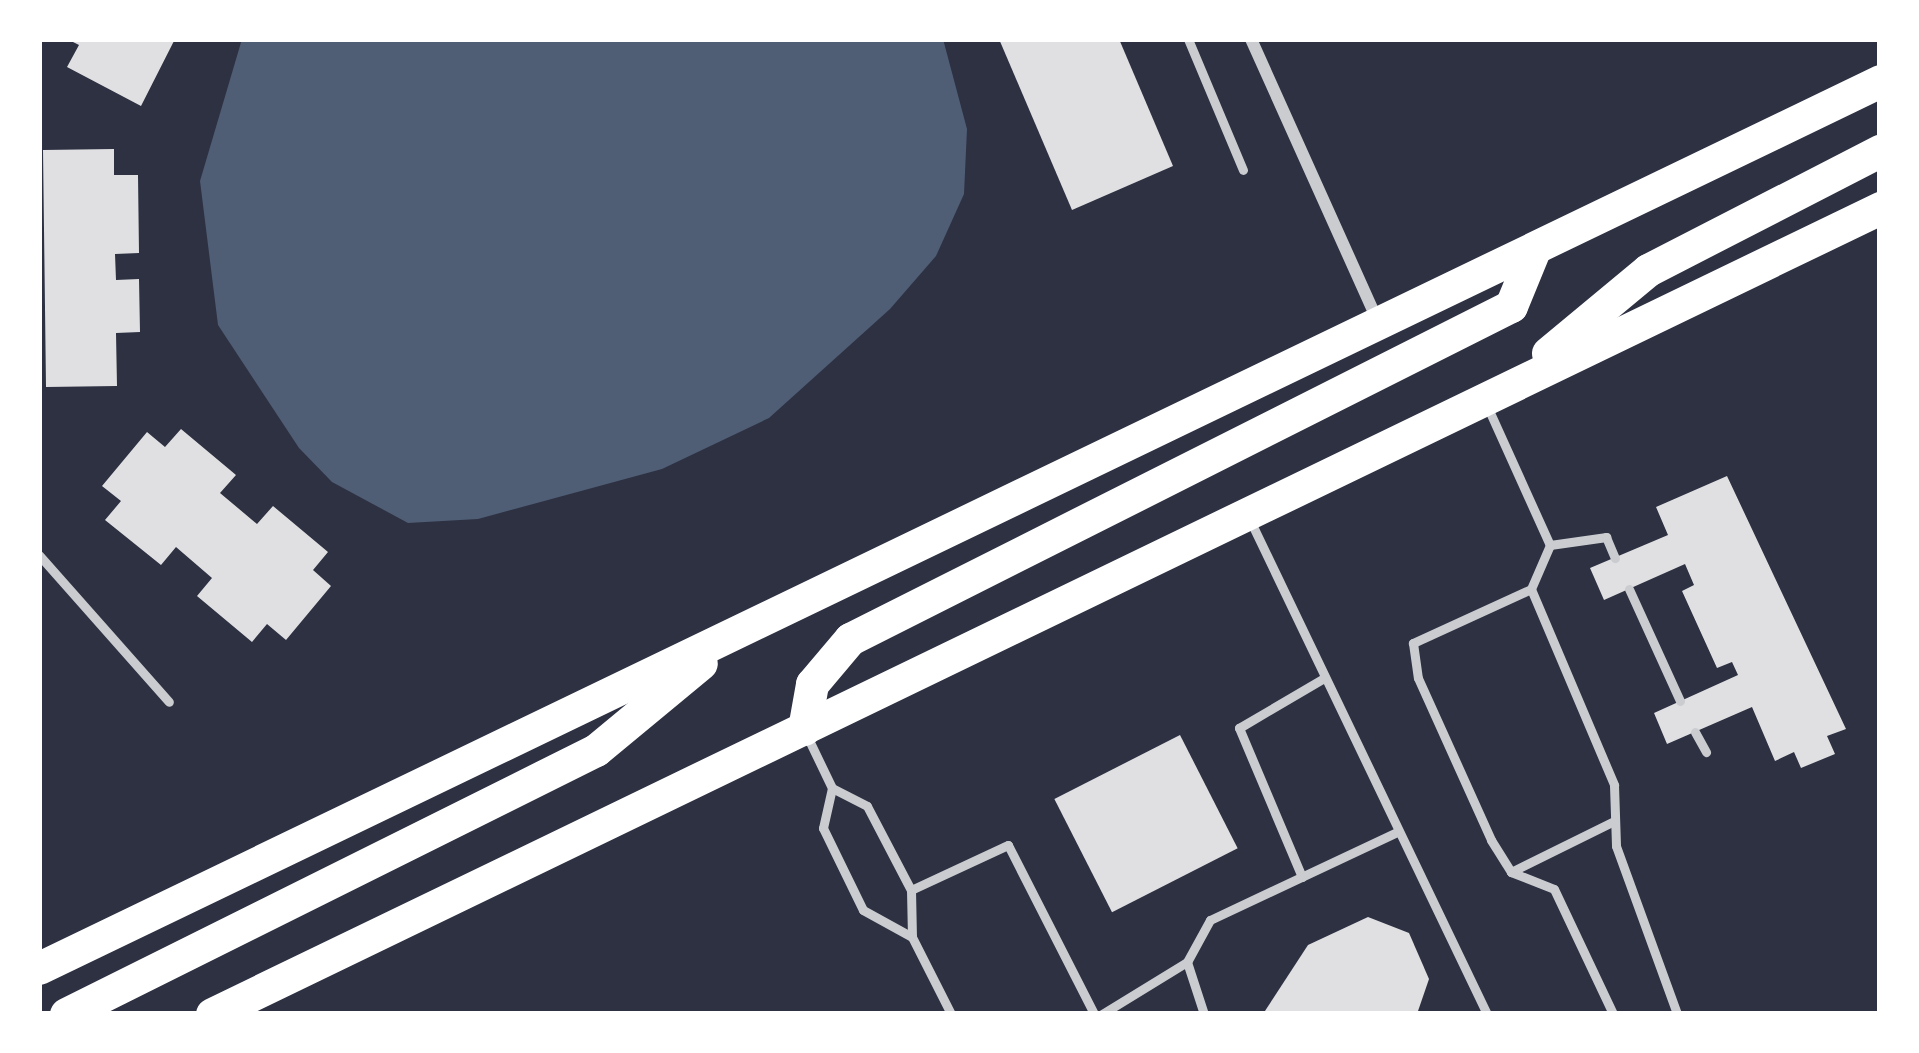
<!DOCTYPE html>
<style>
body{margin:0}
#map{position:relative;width:1919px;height:1053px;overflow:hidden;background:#2d3142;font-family:Rubik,sans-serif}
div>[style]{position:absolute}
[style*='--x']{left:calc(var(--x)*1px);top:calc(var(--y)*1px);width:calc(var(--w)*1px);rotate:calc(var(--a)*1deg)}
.water>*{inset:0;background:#4f5d75}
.building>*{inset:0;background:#e0e0e3;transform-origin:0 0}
.service>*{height:9px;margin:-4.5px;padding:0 4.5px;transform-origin:4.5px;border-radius:4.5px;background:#caccd0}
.minor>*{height:12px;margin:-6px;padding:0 6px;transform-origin:6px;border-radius:6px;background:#caccd0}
.trunk>*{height:33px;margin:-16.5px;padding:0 16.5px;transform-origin:16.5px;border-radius:16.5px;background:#fff}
span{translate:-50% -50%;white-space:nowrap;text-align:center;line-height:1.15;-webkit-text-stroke:12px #fff;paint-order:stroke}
.frame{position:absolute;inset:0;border:42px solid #fff;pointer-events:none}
</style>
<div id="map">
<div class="water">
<div style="clip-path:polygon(242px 39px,943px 39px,967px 129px,964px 194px,936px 256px,890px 309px,769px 418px,662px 469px,478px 519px,408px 523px,332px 482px,299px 448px,218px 325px,200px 181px)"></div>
</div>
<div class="building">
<div style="clip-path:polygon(67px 39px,175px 39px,141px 106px,67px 67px,79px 45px)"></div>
<div style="clip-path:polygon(999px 39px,1119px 39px,1173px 166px,1072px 210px)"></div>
<div style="clip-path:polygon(114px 149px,114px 175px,138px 175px,139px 253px,115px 254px,116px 280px,139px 279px,140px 332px,116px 333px,117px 386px,46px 387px,43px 150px)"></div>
<div style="clip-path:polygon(181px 429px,236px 475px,220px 493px,257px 524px,273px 506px,328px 552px,313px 570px,331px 586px,286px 640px,267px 624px,252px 642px,197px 596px,212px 578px,176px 547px,161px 565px,105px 520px,121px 501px,102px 486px,147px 432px,165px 447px)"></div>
<div style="clip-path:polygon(1727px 476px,1846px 729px,1827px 736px,1835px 754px,1801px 768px,1794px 752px,1775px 761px,1752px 707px,1667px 744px,1654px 713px,1738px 675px,1732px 662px,1717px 668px,1682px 591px,1694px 585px,1685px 564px,1604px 600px,1590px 568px,1668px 535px,1656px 507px)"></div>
<div style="left:1180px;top:735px;width:127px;height:141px;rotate:63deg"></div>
<div style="clip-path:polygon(1368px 917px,1409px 933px,1429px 979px,1417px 1014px,1263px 1014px,1308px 945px)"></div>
</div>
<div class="service">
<div style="--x:1188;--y:39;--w:142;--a:67.2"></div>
<div style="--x:1488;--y:408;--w:150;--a:65.7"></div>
<div style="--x:1550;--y:545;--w:48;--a:113.4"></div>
<div style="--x:1531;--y:589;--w:130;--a:155.4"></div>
<div style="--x:1413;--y:643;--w:35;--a:82"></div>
<div style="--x:1418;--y:678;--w:178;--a:65.7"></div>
<div style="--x:1491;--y:840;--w:38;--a:58"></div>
<div style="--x:1511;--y:872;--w:46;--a:21.6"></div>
<div style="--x:1554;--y:889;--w:138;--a:64.7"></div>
<div style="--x:1249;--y:518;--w:550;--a:64.37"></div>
<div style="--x:1550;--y:545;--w:57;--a:-8.1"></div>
<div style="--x:1606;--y:537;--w:23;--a:67"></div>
<div style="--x:39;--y:555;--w:196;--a:48.5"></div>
<div style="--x:1531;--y:589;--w:213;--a:67"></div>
<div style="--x:1614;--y:785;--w:61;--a:88.1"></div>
<div style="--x:1616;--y:846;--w:179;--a:70"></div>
<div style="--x:1629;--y:589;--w:123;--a:65.5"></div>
<div style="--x:1695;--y:732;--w:23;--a:61"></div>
<div style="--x:807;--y:736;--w:58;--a:64.3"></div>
<div style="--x:832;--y:788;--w:39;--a:27"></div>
<div style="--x:867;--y:806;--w:95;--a:62.4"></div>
<div style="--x:911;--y:890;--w:47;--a:88.8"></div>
<div style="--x:912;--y:937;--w:86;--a:63.1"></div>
<div style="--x:832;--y:788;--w:41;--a:102.7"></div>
<div style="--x:823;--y:828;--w:91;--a:64"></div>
<div style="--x:863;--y:910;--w:56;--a:28.9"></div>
<div style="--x:1511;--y:872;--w:115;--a:-26.3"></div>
<div style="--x:1302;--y:877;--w:162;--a:-112.9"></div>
<div style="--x:1239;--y:728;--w:99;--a:-30.5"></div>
<div style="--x:911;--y:890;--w:107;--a:-24.9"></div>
<div style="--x:1008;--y:845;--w:190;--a:63"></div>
<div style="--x:1187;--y:962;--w:55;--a:71.9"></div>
<div style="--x:1102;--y:1014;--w:100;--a:-31.5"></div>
<div style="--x:1187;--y:962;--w:48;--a:-61.3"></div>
<div style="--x:1210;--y:920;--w:207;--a:-25.2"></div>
</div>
<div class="minor">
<div style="--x:1251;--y:39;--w:309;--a:65.8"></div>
</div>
<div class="trunk">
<div style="--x:1548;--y:353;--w:130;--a:-39.7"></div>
<div style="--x:1648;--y:270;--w:261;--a:-27.2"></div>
<div style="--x:804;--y:729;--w:46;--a:-79.9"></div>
<div style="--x:812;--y:684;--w:59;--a:-49.8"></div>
<div style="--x:850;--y:639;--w:740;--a:-26.74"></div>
<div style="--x:1511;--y:306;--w:61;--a:-67.7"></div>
<div style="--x:39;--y:968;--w:2044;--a:-25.72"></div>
<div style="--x:66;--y:1014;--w:592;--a:-26.48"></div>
<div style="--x:596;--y:750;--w:136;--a:-39.6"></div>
<div style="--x:212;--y:1014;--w:1853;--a:-25.79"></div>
</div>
<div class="frame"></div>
</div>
